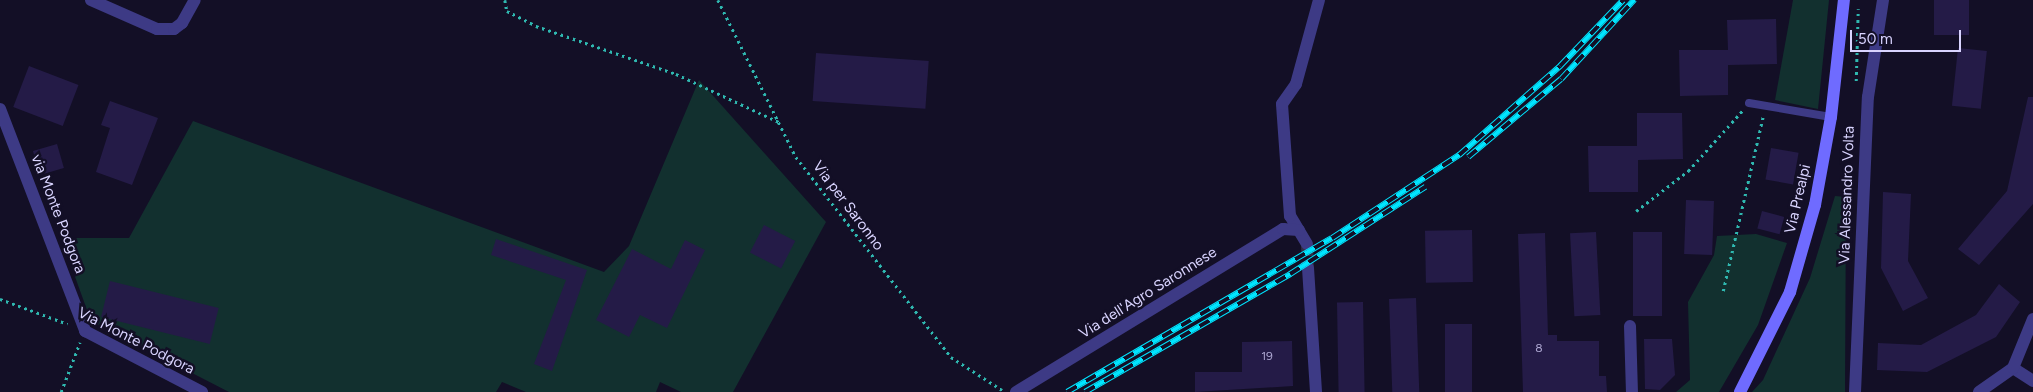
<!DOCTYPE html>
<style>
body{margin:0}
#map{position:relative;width:2033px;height:392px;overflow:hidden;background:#130f26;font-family:Figtree,sans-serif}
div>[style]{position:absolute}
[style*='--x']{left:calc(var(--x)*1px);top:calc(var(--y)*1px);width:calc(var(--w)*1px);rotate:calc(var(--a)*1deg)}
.green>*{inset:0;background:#12302f}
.building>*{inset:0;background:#241b47;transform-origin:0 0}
.street-tunnel>*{height:12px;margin-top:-6px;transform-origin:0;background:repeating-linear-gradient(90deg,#312d47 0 12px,transparent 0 18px)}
.path>*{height:2.5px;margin-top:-1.25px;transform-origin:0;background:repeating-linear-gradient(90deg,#2fb8b0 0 2.5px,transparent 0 6.5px)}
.lane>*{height:8px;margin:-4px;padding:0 4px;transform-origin:4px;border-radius:4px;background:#3d3a85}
.street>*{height:12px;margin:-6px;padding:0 6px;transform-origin:6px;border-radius:6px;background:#3d3a85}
.secondary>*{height:12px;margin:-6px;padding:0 6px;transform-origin:6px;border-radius:6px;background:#6f6bff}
.rail>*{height:5.5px;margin-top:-2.75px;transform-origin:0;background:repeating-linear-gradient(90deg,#130f26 0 11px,#00e5ff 0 22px);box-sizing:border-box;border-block:1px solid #00e5ff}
span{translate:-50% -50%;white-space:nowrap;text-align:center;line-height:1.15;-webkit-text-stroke:5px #130f26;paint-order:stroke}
.number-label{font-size:12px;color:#aca6d1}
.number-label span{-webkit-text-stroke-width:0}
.street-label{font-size:15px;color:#d9d4ff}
.scale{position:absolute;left:1850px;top:30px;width:111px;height:22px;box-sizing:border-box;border:2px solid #d9d4ff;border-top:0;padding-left:6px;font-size:15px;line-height:18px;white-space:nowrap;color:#d9d4ff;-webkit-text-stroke:4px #130f26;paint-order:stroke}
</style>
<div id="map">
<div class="green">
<div style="clip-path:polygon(1793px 0,1829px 0,1818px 109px,1775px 100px)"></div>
<div style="clip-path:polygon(699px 80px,826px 222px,733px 392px,681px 392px,660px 382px,656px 392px,526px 392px,502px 382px,496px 392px,229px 392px,91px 321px,61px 238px,129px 238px,193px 121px,604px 272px,629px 246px)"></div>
<div style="clip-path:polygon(1835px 196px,1846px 197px,1845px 392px,1752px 392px,1763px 380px,1810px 278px)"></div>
<div style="clip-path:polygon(1756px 234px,1787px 243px,1758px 325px,1719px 392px,1676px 392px,1690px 380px,1688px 302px,1714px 255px,1717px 236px)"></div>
</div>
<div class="building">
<div style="left:1934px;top:0;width:35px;height:35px"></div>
<div style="clip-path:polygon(1776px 19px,1777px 64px,1728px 65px,1728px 95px,1680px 96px,1679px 50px,1728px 50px,1727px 20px)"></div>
<div style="left:1958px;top:48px;width:29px;height:58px;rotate:6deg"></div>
<div style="left:816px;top:53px;width:113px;height:48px;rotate:4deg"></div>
<div style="left:29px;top:66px;width:53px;height:44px;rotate:21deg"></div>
<div style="clip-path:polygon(2028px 97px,2033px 97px,2033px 204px,1979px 265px,1958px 249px,2007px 191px)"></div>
<div style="clip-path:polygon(110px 101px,158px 118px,132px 185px,96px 172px,110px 128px,101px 125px)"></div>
<div style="clip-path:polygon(1637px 113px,1682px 113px,1683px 159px,1638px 160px,1638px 192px,1589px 192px,1588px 146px,1637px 146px)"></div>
<div style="left:57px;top:144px;width:25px;height:25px;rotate:74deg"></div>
<div style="left:1771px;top:148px;width:28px;height:32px;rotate:10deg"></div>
<div style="clip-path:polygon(1883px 192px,1911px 194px,1908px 261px,1928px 298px,1903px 311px,1881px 268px)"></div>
<div style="left:1686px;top:200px;width:28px;height:54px;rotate:2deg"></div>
<div style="left:1762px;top:211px;width:23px;height:18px;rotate:15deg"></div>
<div style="left:764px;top:225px;width:35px;height:31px;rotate:27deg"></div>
<div style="left:1472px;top:230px;width:52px;height:47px;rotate:89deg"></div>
<div style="left:1596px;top:232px;width:83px;height:26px;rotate:87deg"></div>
<div style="left:1633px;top:232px;width:29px;height:84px"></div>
<div style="clip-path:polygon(1545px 233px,1548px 335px,1557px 335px,1557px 341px,1599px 341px,1599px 376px,1606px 376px,1607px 392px,1523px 392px,1518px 234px)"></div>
<div style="clip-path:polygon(496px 239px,587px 270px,552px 371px,534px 364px,566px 280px,491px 255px)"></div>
<div style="clip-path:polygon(685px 240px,705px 250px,667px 328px,640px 315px,629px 337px,596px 320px,632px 249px,671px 269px)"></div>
<div style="left:110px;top:281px;width:112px;height:37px;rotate:14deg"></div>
<div style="clip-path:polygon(1999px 284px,2020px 302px,1996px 337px,1927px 372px,1877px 370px,1878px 343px,1921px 345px,1976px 315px)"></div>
<div style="left:1416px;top:298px;width:94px;height:27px;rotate:88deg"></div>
<div style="left:1363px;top:302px;width:90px;height:26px;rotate:89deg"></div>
<div style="left:1445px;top:324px;width:27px;height:68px"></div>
<div style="clip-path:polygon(1644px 339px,1672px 339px,1675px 375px,1660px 390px,1645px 389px)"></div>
<div style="clip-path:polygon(1292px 341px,1293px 386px,1195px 392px,1195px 372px,1242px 372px,1242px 342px)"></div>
</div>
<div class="street-tunnel">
<div style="--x:1307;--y:244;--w:24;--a:88"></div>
</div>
<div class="path">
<div style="--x:505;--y:0;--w:11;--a:80"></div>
<div style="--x:507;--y:11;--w:33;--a:27"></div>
<div style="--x:536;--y:26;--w:148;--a:18.9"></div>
<div style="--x:676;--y:74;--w:114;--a:25"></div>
<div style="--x:718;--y:0;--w:175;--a:63.6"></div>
<div style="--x:796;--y:157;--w:253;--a:52.2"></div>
<div style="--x:951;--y:357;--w:61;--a:32.9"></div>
<div style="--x:1856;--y:81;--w:72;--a:-88.4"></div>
<div style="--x:1636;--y:211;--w:66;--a:-37.6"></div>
<div style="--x:1688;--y:171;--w:82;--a:-48"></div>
<div style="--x:1723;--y:291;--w:179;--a:-77.1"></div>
<div style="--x:0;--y:299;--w:72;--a:20.2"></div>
<div style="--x:61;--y:392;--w:53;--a:-69.2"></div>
</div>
<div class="lane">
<div style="--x:1749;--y:103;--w:83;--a:9.7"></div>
</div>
<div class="street">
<div style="--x:91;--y:0;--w:72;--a:23.7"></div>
<div style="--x:157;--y:29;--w:17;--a:0"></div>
<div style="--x:174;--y:29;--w:10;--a:-37"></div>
<div style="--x:182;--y:23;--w:26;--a:-61"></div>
<div style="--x:0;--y:109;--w:238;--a:69"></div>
<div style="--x:85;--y:331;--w:132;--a:27.5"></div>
<div style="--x:1307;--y:244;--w:33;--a:-121"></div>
<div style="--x:1290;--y:216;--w:112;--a:-94.1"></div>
<div style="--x:1282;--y:104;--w:24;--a:-55"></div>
<div style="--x:1296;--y:84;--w:87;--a:-74.7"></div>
<div style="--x:1308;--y:268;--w:124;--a:86.3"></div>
<div style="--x:1630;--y:326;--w:66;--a:88.3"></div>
<div style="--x:2013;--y:368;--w:24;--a:33"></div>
<div style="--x:1016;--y:392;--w:313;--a:-31.4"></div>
<div style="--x:1283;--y:229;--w:16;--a:4"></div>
<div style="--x:1855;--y:392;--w:295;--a:-87.5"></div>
<div style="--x:1868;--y:97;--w:98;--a:-81.2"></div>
<div style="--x:1979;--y:392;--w:42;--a:-35.2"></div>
<div style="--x:2013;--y:368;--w:53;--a:-67.8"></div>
</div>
<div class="secondary">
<div style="--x:1740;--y:392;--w:112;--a:-63.4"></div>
<div style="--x:1790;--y:292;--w:91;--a:-74"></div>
<div style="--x:1815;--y:205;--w:89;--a:-79.7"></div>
<div style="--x:1831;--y:117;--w:118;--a:-83.7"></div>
</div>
<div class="rail">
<div style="--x:1468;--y:157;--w:121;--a:-40"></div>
<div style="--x:1561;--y:79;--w:108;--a:-47.3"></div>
<div style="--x:1067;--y:392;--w:306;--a:-30.2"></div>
<div style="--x:1332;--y:238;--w:152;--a:-33.2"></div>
<div style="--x:1459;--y:155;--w:135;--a:-41.4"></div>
<div style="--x:1560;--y:66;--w:91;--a:-46.3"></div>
<div style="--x:1085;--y:392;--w:237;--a:-29.9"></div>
<div style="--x:1290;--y:274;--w:161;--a:-32.8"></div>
</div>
<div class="number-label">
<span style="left:1539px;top:349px">8</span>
<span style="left:1267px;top:357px">19</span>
</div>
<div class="street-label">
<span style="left:1847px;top:195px;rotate:-88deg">Via Alessandro Volta</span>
<span style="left:1798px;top:199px;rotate:-77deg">Via Prealpi</span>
<span style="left:848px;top:206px;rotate:53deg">Via per Saronno</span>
<span style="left:58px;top:214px;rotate:69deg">via Monte Podgora</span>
<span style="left:1148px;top:293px;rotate:-32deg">Via dell'Agro Saronnese</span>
<span style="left:136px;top:341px;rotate:27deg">Via Monte Podgora</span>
</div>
<div class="scale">50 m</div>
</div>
